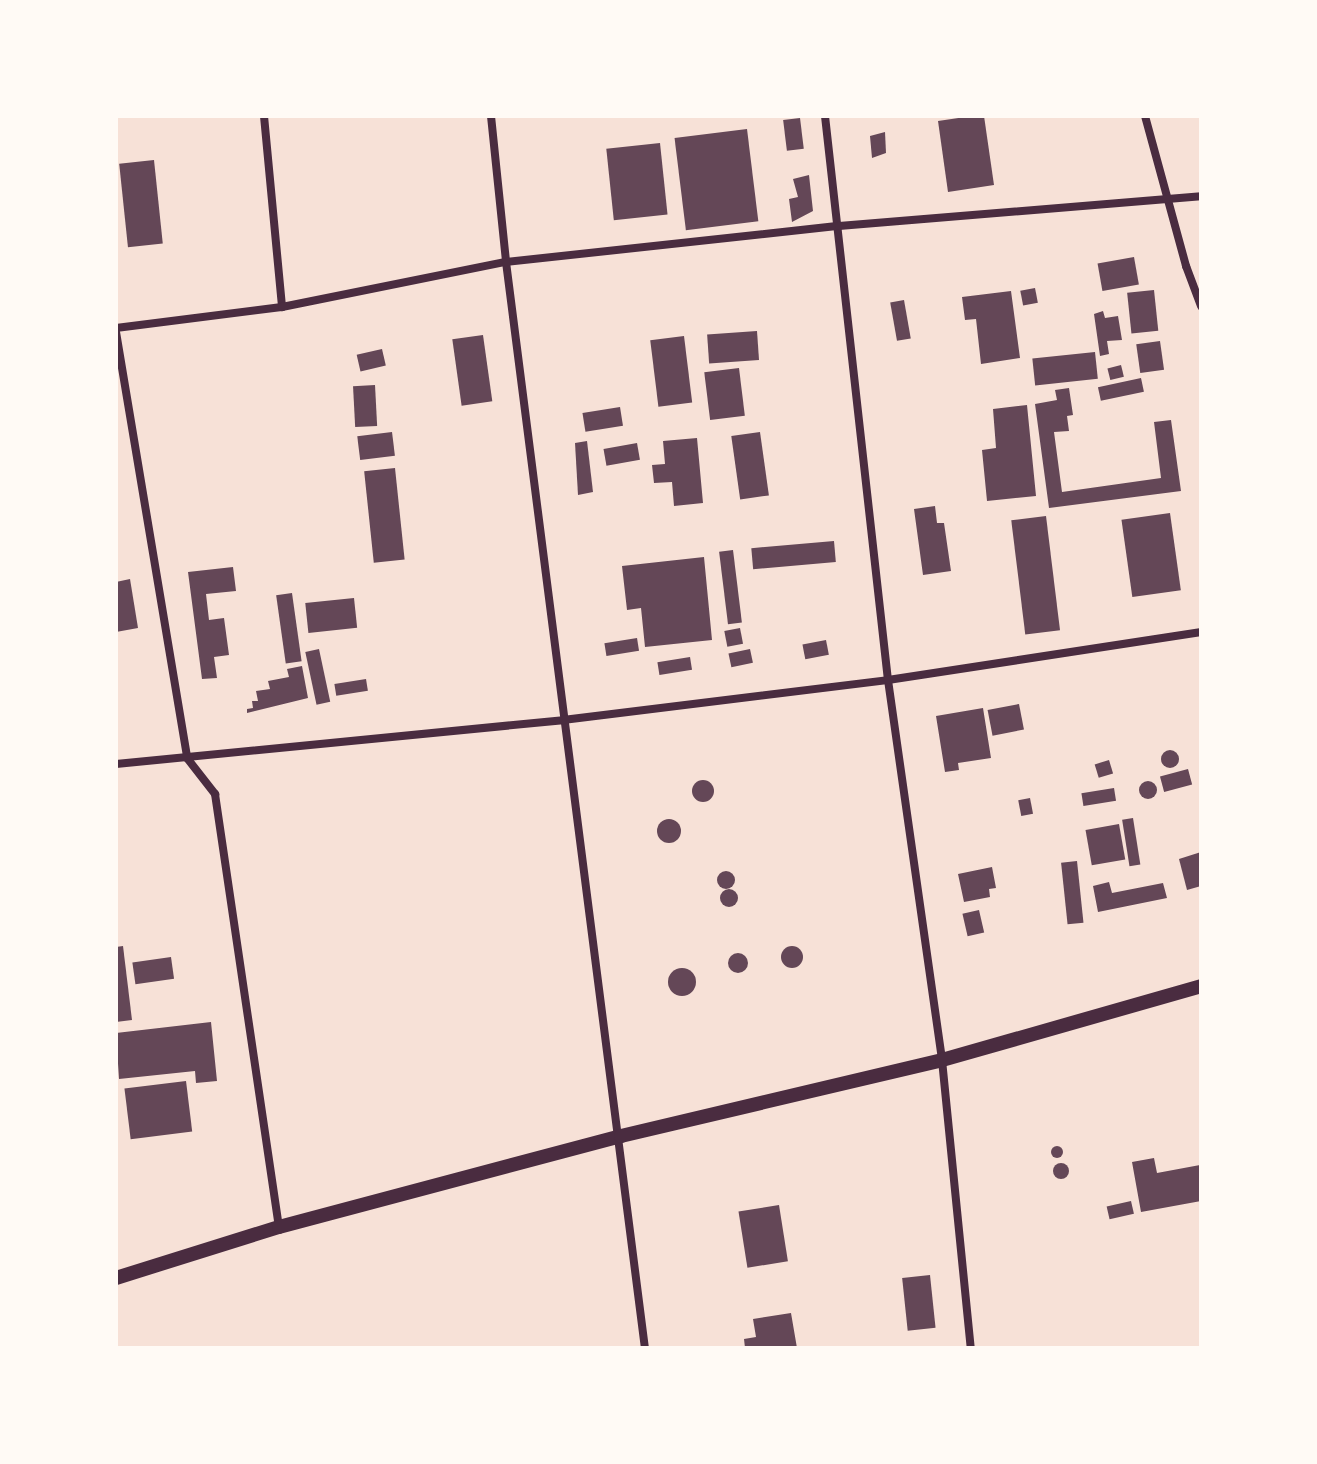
<!DOCTYPE html>
<style>
body{margin:0}
#map{position:relative;width:1317px;height:1464px;overflow:hidden;background:#f7e1d7;font-family:Rubik,sans-serif}
div>[style]{position:absolute}
[style*='--x']{left:calc(var(--x)*1px);top:calc(var(--y)*1px);width:calc(var(--w)*1px);rotate:calc(var(--a)*1deg)}
.building>*{inset:0;background:#644757;transform-origin:0 0}
.round{border-radius:50%}
.minor>*{height:8px;margin:-4px;padding:0 4px;transform-origin:4px;border-radius:4px;background:#4a2c40}
.tertiary>*{height:14px;margin:-7px;padding:0 7px;transform-origin:7px;border-radius:7px;background:#4a2c40}
span{translate:-50% -50%;white-space:nowrap;text-align:center;line-height:1.15;-webkit-text-stroke:6px #fffaf5;paint-order:stroke}
.frame{position:absolute;inset:0;border:118px solid #fffaf5;pointer-events:none}
</style>
<div id="map">
<div class="building">
<div style="clip-path:polygon(972px 116px,984px 116px,994px 185px,948px 192px,938px 121px)"></div>
<div style="left:800px;top:118px;width:31px;height:17px;rotate:83deg"></div>
<div style="left:747px;top:129px;width:93px;height:73px;rotate:83deg"></div>
<div style="clip-path:polygon(885px 132px,886px 153px,872px 158px,870px 136px)"></div>
<div style="left:660px;top:143px;width:72px;height:54px;rotate:84deg"></div>
<div style="left:154px;top:160px;width:84px;height:35px;rotate:84deg"></div>
<div style="clip-path:polygon(809px 175px,813px 211px,792px 222px,789px 199px,798px 197px,793px 179px)"></div>
<div style="left:1134px;top:257px;width:28px;height:37px;rotate:80deg"></div>
<div style="left:1035px;top:288px;width:15px;height:15px;rotate:79deg"></div>
<div style="left:1154px;top:290px;width:41px;height:27px;rotate:84deg"></div>
<div style="clip-path:polygon(1011px 291px,1020px 358px,981px 364px,976px 319px,965px 320px,962px 297px)"></div>
<div style="left:904px;top:300px;width:39px;height:14px;rotate:80deg"></div>
<div style="clip-path:polygon(1103px 311px,1105px 318px,1118px 316px,1122px 340px,1107px 341px,1109px 354px,1100px 356px,1094px 314px)"></div>
<div style="left:757px;top:331px;width:29px;height:50px;rotate:86deg"></div>
<div style="left:483px;top:335px;width:67px;height:31px;rotate:82deg"></div>
<div style="left:684px;top:336px;width:67px;height:34px;rotate:83deg"></div>
<div style="left:1160px;top:341px;width:29px;height:24px;rotate:82deg"></div>
<div style="left:382px;top:349px;width:17px;height:26px;rotate:77deg"></div>
<div style="left:1095px;top:352px;width:27px;height:63px;rotate:84deg"></div>
<div style="left:1121px;top:365px;width:12px;height:14px;rotate:76deg"></div>
<div style="left:739px;top:368px;width:48px;height:35px;rotate:83deg"></div>
<div style="left:1141px;top:378px;width:14px;height:44px;rotate:78deg"></div>
<div style="left:375px;top:385px;width:41px;height:22px;rotate:87deg"></div>
<div style="clip-path:polygon(1069px 388px,1073px 415px,1067px 416px,1069px 431px,1054px 432px,1062px 492px,1161px 478px,1154px 422px,1171px 420px,1181px 491px,1049px 508px,1035px 404px,1057px 400px,1055px 390px)"></div>
<div style="clip-path:polygon(1027px 405px,1036px 496px,987px 501px,982px 450px,996px 448px,993px 409px)"></div>
<div style="left:620px;top:407px;width:19px;height:38px;rotate:81deg"></div>
<div style="left:392px;top:432px;width:24px;height:35px;rotate:83deg"></div>
<div style="left:760px;top:432px;width:64px;height:29px;rotate:82deg"></div>
<div style="clip-path:polygon(697px 438px,703px 503px,674px 506px,672px 482px,654px 483px,652px 465px,665px 464px,663px 441px)"></div>
<div style="clip-path:polygon(587px 441px,593px 492px,578px 495px,575px 443px)"></div>
<div style="left:637px;top:443px;width:17px;height:34px;rotate:80deg"></div>
<div style="left:395px;top:468px;width:92px;height:31px;rotate:84deg"></div>
<div style="clip-path:polygon(935px 506px,937px 523px,944px 523px,951px 571px,923px 575px,914px 509px)"></div>
<div style="left:1170px;top:513px;width:78px;height:49px;rotate:82deg"></div>
<div style="left:1046px;top:516px;width:115px;height:35px;rotate:83deg"></div>
<div style="left:834px;top:541px;width:21px;height:83px;rotate:85deg"></div>
<div style="left:733px;top:550px;width:73px;height:14px;rotate:83deg"></div>
<div style="clip-path:polygon(704px 557px,712px 640px,645px 647px,641px 608px,627px 610px,622px 566px)"></div>
<div style="clip-path:polygon(233px 567px,236px 591px,206px 594px,209px 620px,224px 618px,229px 655px,214px 657px,217px 678px,202px 679px,188px 572px)"></div>
<div style="clip-path:polygon(130px 579px,138px 628px,116px 632px,116px 582px)"></div>
<div style="left:292px;top:593px;width:69px;height:16px;rotate:82deg"></div>
<div style="left:354px;top:598px;width:30px;height:49px;rotate:84deg"></div>
<div style="left:740px;top:628px;width:16px;height:16px;rotate:79deg"></div>
<div style="left:637px;top:638px;width:13px;height:33px;rotate:81deg"></div>
<div style="left:826px;top:640px;width:15px;height:24px;rotate:79deg"></div>
<div style="left:319px;top:649px;width:54px;height:14px;rotate:78deg"></div>
<div style="left:750px;top:649px;width:14px;height:22px;rotate:78deg"></div>
<div style="left:690px;top:657px;width:13px;height:33px;rotate:81deg"></div>
<div style="clip-path:polygon(302px 666px,308px 698px,247px 713px,247px 709px,253px 708px,252px 701px,258px 701px,256px 691px,270px 689px,268px 681px,289px 677px,287px 669px)"></div>
<div style="left:366px;top:679px;width:12px;height:32px;rotate:81deg"></div>
<div style="left:1019px;top:704px;width:26px;height:32px;rotate:79deg"></div>
<div style="clip-path:polygon(983px 708px,991px 758px,958px 763px,959px 770px,945px 772px,936px 716px)"></div>
<div class="round" style="left:1161px;top:750px;width:18px;height:18px"></div>
<div style="left:1109px;top:760px;width:14px;height:15px;rotate:73deg"></div>
<div style="left:1188px;top:769px;width:16px;height:29px;rotate:75deg"></div>
<div class="round" style="left:692px;top:780px;width:22px;height:22px"></div>
<div class="round" style="left:1139px;top:781px;width:18px;height:18px"></div>
<div style="left:1114px;top:788px;width:13px;height:33px;rotate:81deg"></div>
<div style="left:1030px;top:798px;width:16px;height:12px;rotate:79deg"></div>
<div style="left:1133px;top:818px;width:47px;height:11px;rotate:81deg"></div>
<div class="round" style="left:657px;top:819px;width:24px;height:24px"></div>
<div style="left:1119px;top:824px;width:36px;height:34px;rotate:80deg"></div>
<div style="clip-path:polygon(1201px 852px,1201px 886px,1187px 890px,1179px 859px)"></div>
<div style="left:1077px;top:861px;width:62px;height:16px;rotate:84deg"></div>
<div style="clip-path:polygon(992px 867px,996px 888px,989px 889px,990px 897px,964px 902px,958px 874px)"></div>
<div class="round" style="left:717px;top:871px;width:18px;height:18px"></div>
<div style="clip-path:polygon(1109px 882px,1112px 893px,1163px 883px,1167px 898px,1098px 912px,1093px 886px)"></div>
<div class="round" style="left:720px;top:889px;width:18px;height:18px"></div>
<div style="left:979px;top:910px;width:23px;height:17px;rotate:77deg"></div>
<div class="round" style="left:781px;top:946px;width:22px;height:22px"></div>
<div style="clip-path:polygon(123px 946px,132px 1020px,116px 1022px,116px 947px)"></div>
<div class="round" style="left:728px;top:953px;width:20px;height:20px"></div>
<div style="left:171px;top:957px;width:22px;height:39px;rotate:82deg"></div>
<div class="round" style="left:668px;top:968px;width:28px;height:28px"></div>
<div style="clip-path:polygon(211px 1022px,217px 1081px,196px 1083px,195px 1071px,119px 1079px,116px 1033px)"></div>
<div style="left:186px;top:1081px;width:51px;height:62px;rotate:83deg"></div>
<div class="round" style="left:1051px;top:1146px;width:12px;height:12px"></div>
<div style="clip-path:polygon(1154px 1158px,1157px 1173px,1200px 1165px,1201px 1201px,1141px 1212px,1132px 1162px)"></div>
<div class="round" style="left:1053px;top:1163px;width:16px;height:16px"></div>
<div style="left:1131px;top:1201px;width:13px;height:25px;rotate:77deg"></div>
<div style="left:779px;top:1205px;width:57px;height:41px;rotate:81deg"></div>
<div style="left:930px;top:1275px;width:53px;height:28px;rotate:84deg"></div>
<div style="clip-path:polygon(791px 1313px,797px 1348px,745px 1348px,744px 1339px,756px 1337px,753px 1319px)"></div>
</div>
<div class="minor">
<div style="--x:264;--y:116;--w:192;--a:84.6"></div>
<div style="--x:491;--y:116;--w:147;--a:84.1"></div>
<div style="--x:506;--y:262;--w:1095;--a:82.71"></div>
<div style="--x:825;--y:116;--w:568;--a:83.63"></div>
<div style="--x:888;--y:680;--w:384;--a:81.9"></div>
<div style="--x:942;--y:1060;--w:289;--a:84.3"></div>
<div style="--x:1145;--y:116;--w:156;--a:74.7"></div>
<div style="--x:1186;--y:266;--w:43;--a:69.4"></div>
<div style="--x:116;--y:328;--w:167;--a:-7.2"></div>
<div style="--x:282;--y:307;--w:228;--a:-11.4"></div>
<div style="--x:506;--y:262;--w:335;--a:-6.2"></div>
<div style="--x:839;--y:226;--w:363;--a:-4.7"></div>
<div style="--x:116;--y:332;--w:432;--a:80.5"></div>
<div style="--x:187;--y:758;--w:46;--a:52.1"></div>
<div style="--x:215;--y:794;--w:438;--a:81.6"></div>
<div style="--x:116;--y:764;--w:449;--a:-5.6"></div>
<div style="--x:563;--y:720;--w:327;--a:-7"></div>
<div style="--x:888;--y:680;--w:317;--a:-8.7"></div>
</div>
<div class="tertiary">
<div style="--x:116;--y:1278;--w:171;--a:-17.4"></div>
<div style="--x:279;--y:1227;--w:354;--a:-14.9"></div>
<div style="--x:621;--y:1136;--w:330;--a:-13.3"></div>
<div style="--x:942;--y:1060;--w:269;--a:-15.9"></div>
</div>
<div class="frame"></div>
</div>
